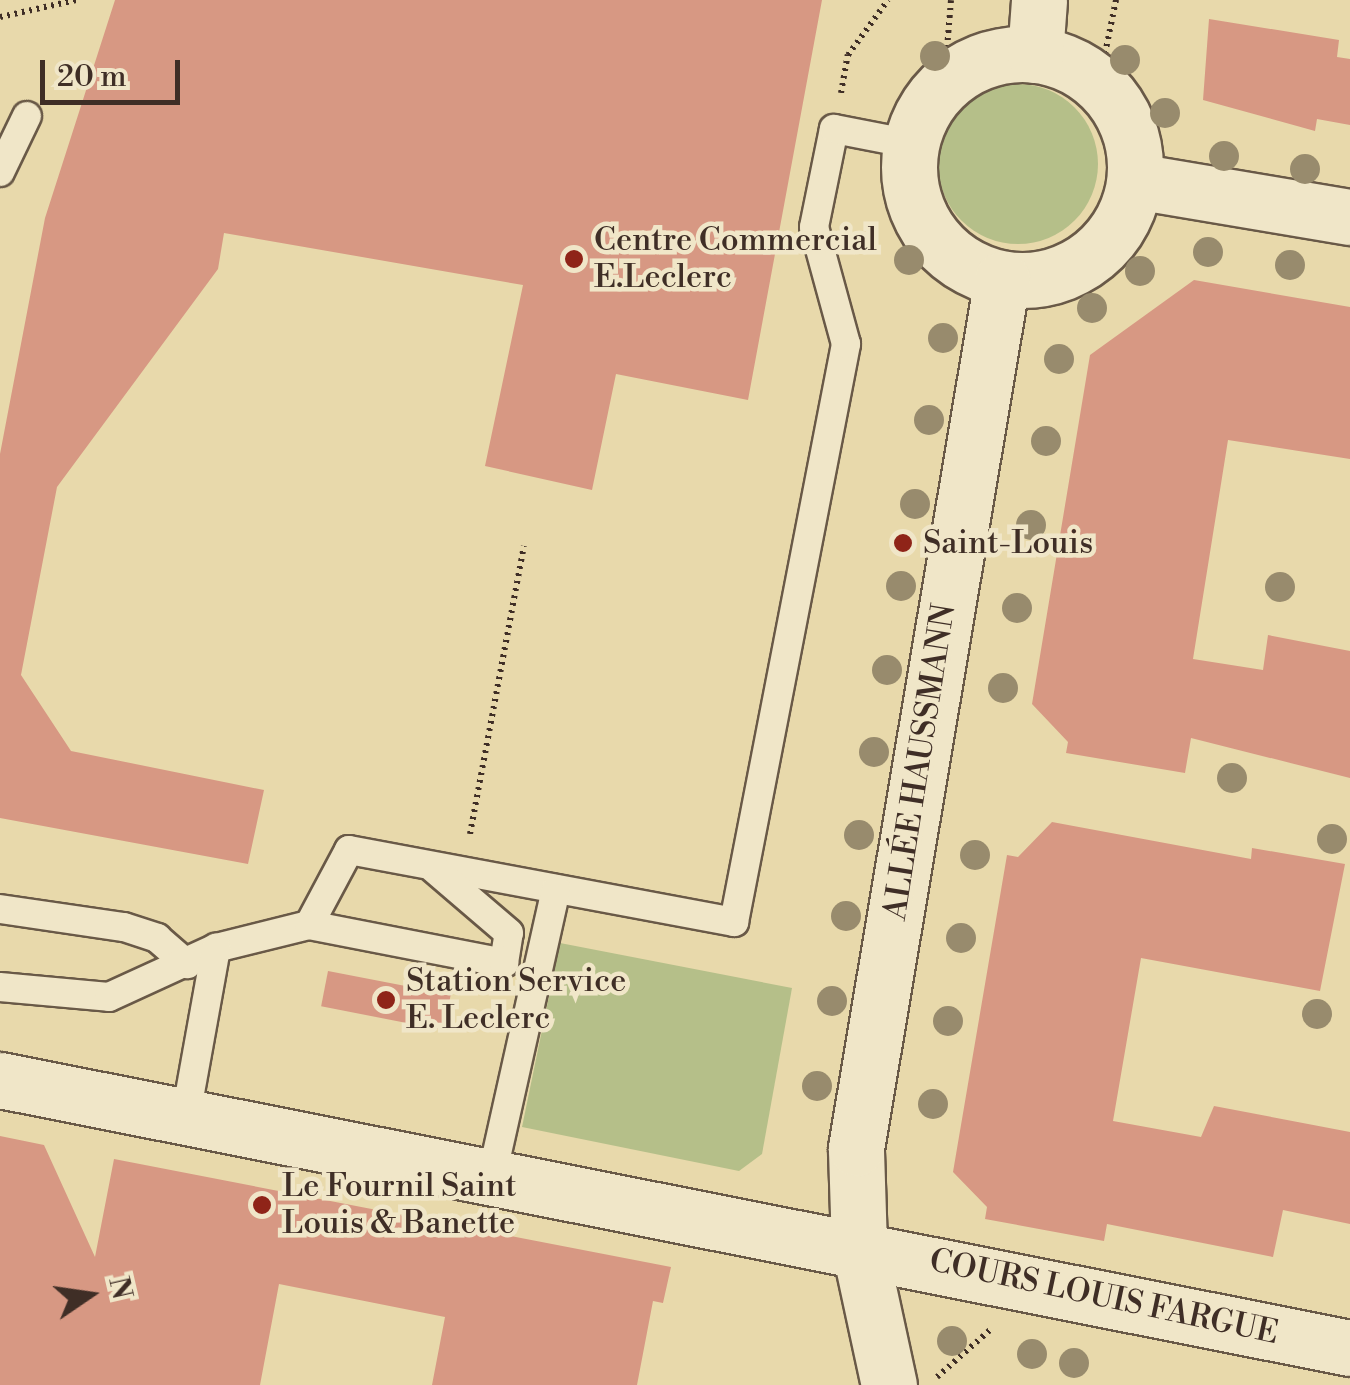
<!DOCTYPE html>
<meta charset="utf-8">
<style>
body{margin:0}
#map{position:relative;width:1350px;height:1385px;overflow:hidden;background:#e8d9ab;font-family:"Libre Bodoni",serif}
div>[style]{position:absolute}
[style*='--x']{left:calc(var(--x)*1px);top:calc(var(--y)*1px);width:calc(var(--w)*1px);rotate:calc(var(--a)*1deg)}
.green>*{inset:0;background:#b5bf89}
.round{border-radius:50%}
.building>*{inset:0;background:#d79883;transform-origin:0 0}
.path>*{height:6px;margin-top:-3px;transform-origin:0;background:repeating-linear-gradient(90deg,#3f2e26 0 2.5px,transparent 0 7.5px)}
.roads{filter:drop-shadow(2px 0 #695947) drop-shadow(-2px 0 #695947) drop-shadow(0 2px #695947) drop-shadow(0 -2px #695947)}
.service>*{height:28px;margin:-14px;padding:0 14px;transform-origin:14px;border-radius:14px;background:#f0e6c8}
.minor>*{height:55px;margin:-27.5px;padding:0 27.5px;transform-origin:27.5px;border-radius:27.5px;background:#f0e6c8}
.tertiary>*{height:55px;margin:-27.5px;padding:0 27.5px;transform-origin:27.5px;border-radius:27.5px;background:#f0e6c8}
.tertiary>.ring{margin:-27.5px;padding:0;box-sizing:content-box;background:none;border:55px solid #f0e6c8;border-radius:50%}
.secondary>*{height:55px;margin:-27.5px;padding:0 27.5px;transform-origin:27.5px;border-radius:27.5px;background:#f0e6c8}
.trees>*{width:30px;height:30px;margin:-15px;border-radius:50%;background:#988b6d}
.dots>*{width:28px;height:28px;translate:-50% -50%;box-sizing:border-box;border:5px solid #f0e6c8;border-radius:50%}
span{translate:-50% -50%;white-space:nowrap;text-align:center;line-height:1.15;-webkit-text-stroke:9px #f0e6c8;paint-order:stroke}
.poi-label{font-size:32px;color:#3f2e26}
.left{translate:0 -50%;text-align:left}
.street-label{font-size:32px;color:#3f2e26}
.north{position:absolute;left:40px;top:1245px;width:100px;height:100px;-webkit-text-stroke:8px #f0e6c8;paint-order:stroke;rotate:77deg;font-size:28px;font-weight:700;line-height:40px;text-align:center;color:#3f2e26}
.north::after{content:'';display:block;margin:auto;width:35px;height:45px;background:#3f2e26;clip-path:polygon(50% 0,100% 100%,50% 72%,0 100%)}
.scale{position:absolute;left:40px;top:60px;width:140px;height:45px;box-sizing:border-box;border:5px solid #3f2e26;border-top:0;padding-left:12px;font-size:30px;line-height:35px;white-space:nowrap;color:#3f2e26;-webkit-text-stroke:8px #f0e6c8;paint-order:stroke}
</style>
<div id="map">
<div class="green">
<div class="round" style="left:938px;top:84px;width:160px;height:160px"></div>
<div style="clip-path:polygon(560px 943px,792px 988px,762px 1154px,739px 1171px,522px 1127px)"></div>
</div>
<div class="building">
<div style="clip-path:polygon(115px 0,822px 0,748px 400px,616px 374px,592px 490px,485px 466px,523px 285px,224px 233px,218px 269px,57px 487px,21px 675px,71px 751px,264px 790px,248px 864px,0 818px,0 454px,45px 218px)"></div>
<div style="clip-path:polygon(1209px 19px,1339px 40px,1337px 57px,1350px 59px,1350px 125px,1317px 119px,1315px 131px,1203px 100px)"></div>
<div style="clip-path:polygon(1194px 280px,1350px 307px,1350px 459px,1228px 440px,1193px 659px,1263px 670px,1268px 635px,1350px 651px,1350px 778px,1191px 738px,1185px 773px,1066px 753px,1068px 742px,1032px 704px,1090px 355px)"></div>
<div style="clip-path:polygon(1052px 822px,1251px 859px,1252px 848px,1345px 864px,1320px 991px,1141px 958px,1113px 1121px,1201px 1137px,1214px 1106px,1350px 1132px,1350px 1224px,1283px 1210px,1273px 1257px,1107px 1224px,1104px 1241px,985px 1219px,987px 1207px,953px 1172px,1007px 855px,1018px 857px)"></div>
<div style="left:328px;top:971px;width:125px;height:36px;rotate:11deg"></div>
<div style="clip-path:polygon(0 1136px,44px 1145px,95px 1257px,114px 1159px,671px 1267px,663px 1303px,653px 1301px,637px 1385px,432px 1385px,445px 1317px,279px 1284px,260px 1385px,0 1385px)"></div>
</div>
<div class="path">
<div style="--x:0;--y:17;--w:78;--a:-12.6"></div>
<div style="--x:1099;--y:83;--w:85;--a:-78.4"></div>
<div style="--x:944;--y:85;--w:85;--a:-85.3"></div>
<div style="--x:841;--y:93;--w:39;--a:-80"></div>
<div style="--x:848;--y:55;--w:68;--a:-54"></div>
<div style="--x:470;--y:834;--w:293;--a:-79.4"></div>
<div style="--x:937;--y:1377;--w:72;--a:-41.6"></div>
</div>
<div class="roads">
<div class="service">
<div style="--x:0;--y:172;--w:62;--a:-64.3"></div>
<div style="--x:0;--y:909;--w:125;--a:8.3"></div>
<div style="--x:124;--y:927;--w:35;--a:18"></div>
<div style="--x:157;--y:938;--w:40;--a:41"></div>
<div style="--x:309;--y:925;--w:85;--a:-61.9"></div>
<div style="--x:349;--y:850;--w:392;--a:10.6"></div>
<div style="--x:734;--y:922;--w:589;--a:-79.03"></div>
<div style="--x:846;--y:344;--w:121;--a:-105.3"></div>
<div style="--x:814;--y:227;--w:100;--a:-78.5"></div>
<div style="--x:834;--y:129;--w:78;--a:11"></div>
<div style="--x:0;--y:987;--w:109;--a:5.2"></div>
<div style="--x:109;--y:997;--w:118;--a:-24.6"></div>
<div style="--x:216;--y:948;--w:96;--a:-13.9"></div>
<div style="--x:309;--y:925;--w:199;--a:11"></div>
<div style="--x:504;--y:963;--w:30;--a:-81"></div>
<div style="--x:509;--y:933;--w:99;--a:-139.5"></div>
<div style="--x:186;--y:1115;--w:170;--a:-79.8"></div>
<div style="--x:491;--y:1180;--w:298;--a:-77.4"></div>
</div>
<div class="minor">
<div style="--x:1135;--y:181;--w:218;--a:9.5"></div>
</div>
<div class="tertiary">
<div class="ring" style="left:909px;top:54px;width:171px;height:171px"></div>
<div style="--x:1035;--y:55;--w:55;--a:-85.8"></div>
<div style="--x:889;--y:1385;--w:142;--a:-102.2"></div>
<div style="--x:859;--y:1246;--w:98;--a:-91.8"></div>
<div style="--x:856;--y:1148;--w:881;--a:-80.46"></div>
</div>
<div class="secondary">
<div style="--x:0;--y:1080;--w:1376;--a:11.23"></div>
</div>
</div>
<div class="trees">
<div style="left:935px;top:56px"></div>
<div style="left:1125px;top:60px"></div>
<div style="left:1165px;top:113px"></div>
<div style="left:1224px;top:156px"></div>
<div style="left:1305px;top:169px"></div>
<div style="left:1208px;top:252px"></div>
<div style="left:909px;top:260px"></div>
<div style="left:1290px;top:265px"></div>
<div style="left:1140px;top:271px"></div>
<div style="left:1092px;top:308px"></div>
<div style="left:943px;top:338px"></div>
<div style="left:1059px;top:359px"></div>
<div style="left:929px;top:420px"></div>
<div style="left:1046px;top:441px"></div>
<div style="left:915px;top:504px"></div>
<div style="left:1031px;top:525px"></div>
<div style="left:901px;top:586px"></div>
<div style="left:1280px;top:587px"></div>
<div style="left:1017px;top:608px"></div>
<div style="left:887px;top:670px"></div>
<div style="left:1003px;top:688px"></div>
<div style="left:874px;top:752px"></div>
<div style="left:1232px;top:778px"></div>
<div style="left:859px;top:835px"></div>
<div style="left:1332px;top:839px"></div>
<div style="left:975px;top:855px"></div>
<div style="left:846px;top:916px"></div>
<div style="left:961px;top:938px"></div>
<div style="left:832px;top:1001px"></div>
<div style="left:1317px;top:1014px"></div>
<div style="left:948px;top:1021px"></div>
<div style="left:817px;top:1086px"></div>
<div style="left:933px;top:1104px"></div>
<div style="left:952px;top:1341px"></div>
<div style="left:1032px;top:1354px"></div>
<div style="left:1074px;top:1363px"></div>
</div>
<div class="dots">
<div style="left:574px;top:259px;background:#8f2418"></div>
<div style="left:903px;top:543px;background:#8f2418"></div>
<div style="left:386px;top:1000px;background:#8f2418"></div>
<div style="left:262px;top:1205px;background:#8f2418"></div>
</div>
<div class="poi-label">
<span class="left" style="left:594px;top:259px">Centre Commercial<br>E.Leclerc</span>
<span class="left" style="left:923px;top:543px">Saint-Louis</span>
<span class="left" style="left:406px;top:1000px">Station Service<br>E. Leclerc</span>
<span class="left" style="left:282px;top:1205px">Le Fournil Saint<br>Louis &amp; Banette</span>
</div>
<div class="street-label">
<span style="left:920px;top:762px;rotate:-81deg">ALLÉE HAUSSMANN</span>
<span style="left:1104px;top:1297px;rotate:12deg">COURS LOUIS FARGUE</span>
</div>
<div class="north">N</div>
<div class="scale">20 m</div>
</div>
